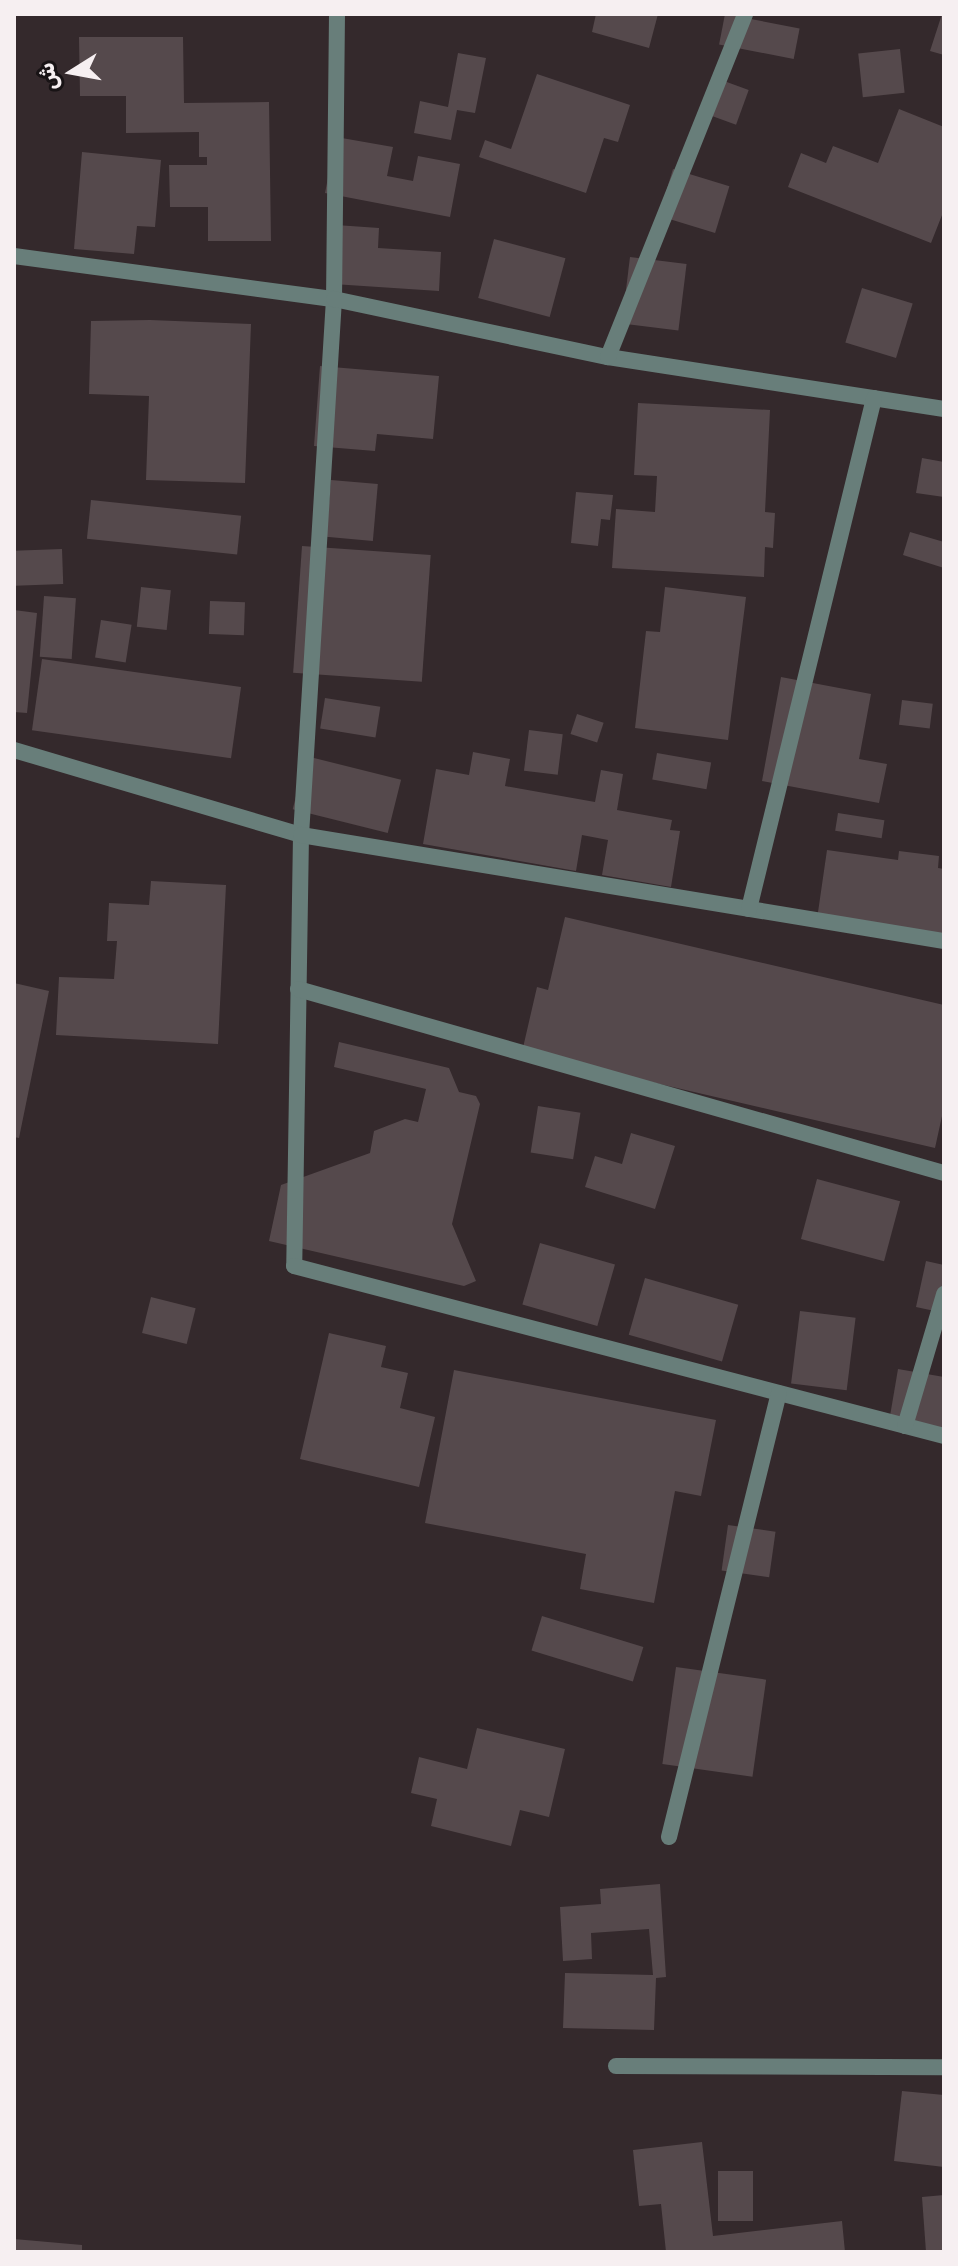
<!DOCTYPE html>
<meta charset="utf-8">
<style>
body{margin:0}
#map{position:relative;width:958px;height:2266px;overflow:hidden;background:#34292c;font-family:Rubik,Cairo,sans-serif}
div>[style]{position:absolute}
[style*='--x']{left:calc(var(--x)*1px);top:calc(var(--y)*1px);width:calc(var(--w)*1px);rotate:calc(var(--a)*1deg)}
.building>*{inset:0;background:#55494c;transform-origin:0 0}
.street>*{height:16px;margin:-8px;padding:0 8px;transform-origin:8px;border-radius:8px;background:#687e7a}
span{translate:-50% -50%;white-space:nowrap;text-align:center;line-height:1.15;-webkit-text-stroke:8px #181315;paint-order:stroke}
.frame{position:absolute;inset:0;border:16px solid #f6eff1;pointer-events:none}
.north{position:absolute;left:32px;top:32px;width:80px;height:80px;-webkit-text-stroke:6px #181315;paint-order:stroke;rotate:259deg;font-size:22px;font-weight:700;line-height:32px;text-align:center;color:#f6eff1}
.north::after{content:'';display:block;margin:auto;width:28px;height:36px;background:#f6eff1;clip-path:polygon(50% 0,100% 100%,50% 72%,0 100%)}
</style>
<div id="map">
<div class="building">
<div style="clip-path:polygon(596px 14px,658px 14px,649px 48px,592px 32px)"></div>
<div style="left:725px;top:14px;width:76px;height:31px;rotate:11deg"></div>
<div style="clip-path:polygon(942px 14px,944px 14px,944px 55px,930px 51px)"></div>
<div style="clip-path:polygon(79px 37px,183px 37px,184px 103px,269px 102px,271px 241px,208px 241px,208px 207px,170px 207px,169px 165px,207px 165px,207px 157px,199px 157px,199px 132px,126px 133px,126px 96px,80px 96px)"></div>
<div style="left:900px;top:49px;width:44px;height:42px;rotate:84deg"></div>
<div style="clip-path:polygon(458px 53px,486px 58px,475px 113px,457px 110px,451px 140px,414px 133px,420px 101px,448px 107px)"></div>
<div style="clip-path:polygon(537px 74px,630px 105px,618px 142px,604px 138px,586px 193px,479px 157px,485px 140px,511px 149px)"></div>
<div style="left:713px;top:77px;width:38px;height:37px;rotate:20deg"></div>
<div style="clip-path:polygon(899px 109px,944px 127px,944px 210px,931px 243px,788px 187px,801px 153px,826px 163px,833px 146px,878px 163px)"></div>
<div style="clip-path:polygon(336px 137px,393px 147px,387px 176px,413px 181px,418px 156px,460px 164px,450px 217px,325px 193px)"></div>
<div style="clip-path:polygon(82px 152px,161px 160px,155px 227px,137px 226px,134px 254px,74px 249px)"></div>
<div style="left:673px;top:169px;width:59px;height:49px;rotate:17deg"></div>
<div style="clip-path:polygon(336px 225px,379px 228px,378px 248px,441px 252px,439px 291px,333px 284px)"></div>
<div style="left:494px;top:239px;width:74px;height:61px;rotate:15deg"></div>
<div style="left:630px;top:257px;width:57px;height:67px;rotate:7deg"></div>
<div style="left:862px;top:288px;width:53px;height:57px;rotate:17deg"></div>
<div style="clip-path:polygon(150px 320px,251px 324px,245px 483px,146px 480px,149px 396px,89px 394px,91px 321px)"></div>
<div style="clip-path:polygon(320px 366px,439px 376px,433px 439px,377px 434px,375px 451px,314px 446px)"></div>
<div style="clip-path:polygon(638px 403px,770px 410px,765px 512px,775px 513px,773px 548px,765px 547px,764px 577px,612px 568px,616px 509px,655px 512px,657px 476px,634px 475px)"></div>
<div style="clip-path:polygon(922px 458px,944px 462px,944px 497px,916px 493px)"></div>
<div style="left:331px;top:480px;width:47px;height:57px;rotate:5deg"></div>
<div style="clip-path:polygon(576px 492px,613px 495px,610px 520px,601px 519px,598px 546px,571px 543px)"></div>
<div style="left:91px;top:500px;width:151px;height:39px;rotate:6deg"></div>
<div style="clip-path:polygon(910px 532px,944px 542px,944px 568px,903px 555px)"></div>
<div style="left:302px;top:546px;width:129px;height:127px;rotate:4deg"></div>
<div style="left:62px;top:549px;width:35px;height:48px;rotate:88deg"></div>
<div style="left:141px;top:587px;width:30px;height:40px;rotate:6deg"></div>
<div style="clip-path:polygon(665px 587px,746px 597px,728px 740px,635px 728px,646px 631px,660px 632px)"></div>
<div style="left:44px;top:596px;width:32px;height:61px;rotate:4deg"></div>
<div style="left:210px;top:601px;width:35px;height:33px;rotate:2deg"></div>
<div style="clip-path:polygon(14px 610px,37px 613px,27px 713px,14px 712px)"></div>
<div style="left:101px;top:620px;width:31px;height:38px;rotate:9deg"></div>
<div style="left:42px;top:659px;width:201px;height:72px;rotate:8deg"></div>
<div style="clip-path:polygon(781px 677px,871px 694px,859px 759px,887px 764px,879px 803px,762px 781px)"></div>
<div style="left:325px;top:698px;width:56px;height:31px;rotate:9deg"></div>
<div style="left:902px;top:700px;width:31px;height:25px;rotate:7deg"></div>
<div style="left:577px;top:714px;width:28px;height:21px;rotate:18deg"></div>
<div style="left:529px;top:730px;width:34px;height:41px;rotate:7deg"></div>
<div style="clip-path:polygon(473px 752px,510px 759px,505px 786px,595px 802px,601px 770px,623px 774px,617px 810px,672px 820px,670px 830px,680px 831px,671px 887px,602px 875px,608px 840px,582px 835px,576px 871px,423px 844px,436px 769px,469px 775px)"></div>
<div style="left:657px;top:753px;width:55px;height:27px;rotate:10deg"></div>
<div style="left:306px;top:756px;width:98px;height:55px;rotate:14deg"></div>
<div style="left:838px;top:813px;width:47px;height:18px;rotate:9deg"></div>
<div style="clip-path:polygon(827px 850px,898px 860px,899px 851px,939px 856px,938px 868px,944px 869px,944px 943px,816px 926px)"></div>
<div style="clip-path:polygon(151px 881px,226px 885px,218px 1044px,56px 1035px,59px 977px,114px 979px,117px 941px,107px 941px,109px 903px,149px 905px)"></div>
<div style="clip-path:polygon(565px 917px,944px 1005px,944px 1107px,935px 1148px,522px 1052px,537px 987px,548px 990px)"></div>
<div style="clip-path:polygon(14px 983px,49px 991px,19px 1138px,14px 1137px)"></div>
<div style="clip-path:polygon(339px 1042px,449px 1068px,459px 1092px,476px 1096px,480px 1104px,452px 1224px,476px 1281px,464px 1286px,269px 1241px,281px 1185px,370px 1153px,374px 1131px,405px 1119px,418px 1122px,426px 1089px,334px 1067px)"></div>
<div style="left:538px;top:1106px;width:43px;height:47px;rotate:9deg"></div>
<div style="clip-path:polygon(631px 1133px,675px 1146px,655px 1209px,585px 1187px,595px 1156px,622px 1164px)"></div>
<div style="left:817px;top:1179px;width:86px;height:62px;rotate:15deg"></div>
<div style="left:540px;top:1243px;width:78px;height:64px;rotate:16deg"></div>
<div style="clip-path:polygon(926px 1261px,944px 1265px,944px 1313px,916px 1307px)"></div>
<div style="left:645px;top:1278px;width:97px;height:59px;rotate:16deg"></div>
<div style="left:151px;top:1297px;width:46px;height:37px;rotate:14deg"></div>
<div style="left:800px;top:1311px;width:56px;height:73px;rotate:7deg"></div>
<div style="clip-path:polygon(329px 1333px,386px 1346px,381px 1367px,408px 1373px,400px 1408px,435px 1417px,419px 1487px,300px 1459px)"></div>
<div style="clip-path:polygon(898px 1369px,944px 1377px,944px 1432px,889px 1422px)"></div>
<div style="clip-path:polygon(454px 1370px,716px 1420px,701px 1496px,675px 1491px,654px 1603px,580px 1589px,586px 1554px,425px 1523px)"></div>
<div style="left:728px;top:1525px;width:48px;height:46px;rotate:8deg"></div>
<div style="left:542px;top:1616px;width:106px;height:36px;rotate:17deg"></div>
<div style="left:676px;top:1667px;width:91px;height:98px;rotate:8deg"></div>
<div style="clip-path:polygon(477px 1728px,565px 1749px,549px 1817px,520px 1810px,511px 1846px,431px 1826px,437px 1799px,411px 1793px,419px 1757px,467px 1769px)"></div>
<div style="clip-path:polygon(660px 1884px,666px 1977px,656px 1978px,654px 2030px,563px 2028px,565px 1973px,653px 1975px,649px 1929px,591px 1933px,592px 1959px,563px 1961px,560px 1907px,601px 1904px,600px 1889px)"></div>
<div style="clip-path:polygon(902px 2091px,944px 2095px,944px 2167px,894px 2161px)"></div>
<div style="clip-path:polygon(702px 2142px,713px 2236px,842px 2221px,845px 2252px,666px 2252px,661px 2204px,639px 2206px,633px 2150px)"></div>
<div style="left:718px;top:2171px;width:35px;height:50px"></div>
<div style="clip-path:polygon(944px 2195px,944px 2252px,926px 2252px,922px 2197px)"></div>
<div style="clip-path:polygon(14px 2239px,82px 2245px,82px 2252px,14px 2252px)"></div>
</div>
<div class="street">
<div style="--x:337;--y:14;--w:285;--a:90.6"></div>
<div style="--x:334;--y:299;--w:537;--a:93.52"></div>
<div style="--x:301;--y:835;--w:431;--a:90.9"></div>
<div style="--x:294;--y:1266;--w:672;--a:14.66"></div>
<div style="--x:14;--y:256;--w:323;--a:7.7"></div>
<div style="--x:334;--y:299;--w:280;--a:12"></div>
<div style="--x:608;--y:357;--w:340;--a:8.8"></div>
<div style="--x:608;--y:357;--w:369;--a:-68.2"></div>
<div style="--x:14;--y:750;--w:299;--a:16.5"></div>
<div style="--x:301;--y:835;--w:652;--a:9.36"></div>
<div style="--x:749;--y:909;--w:526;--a:-76.25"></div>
<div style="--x:298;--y:989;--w:672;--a:15.9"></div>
<div style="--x:905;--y:1426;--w:138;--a:-73.5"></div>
<div style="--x:669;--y:1837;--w:457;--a:-76.1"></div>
<div style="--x:616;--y:2066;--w:328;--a:0.2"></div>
</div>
<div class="frame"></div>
<div class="north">ش</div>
</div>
